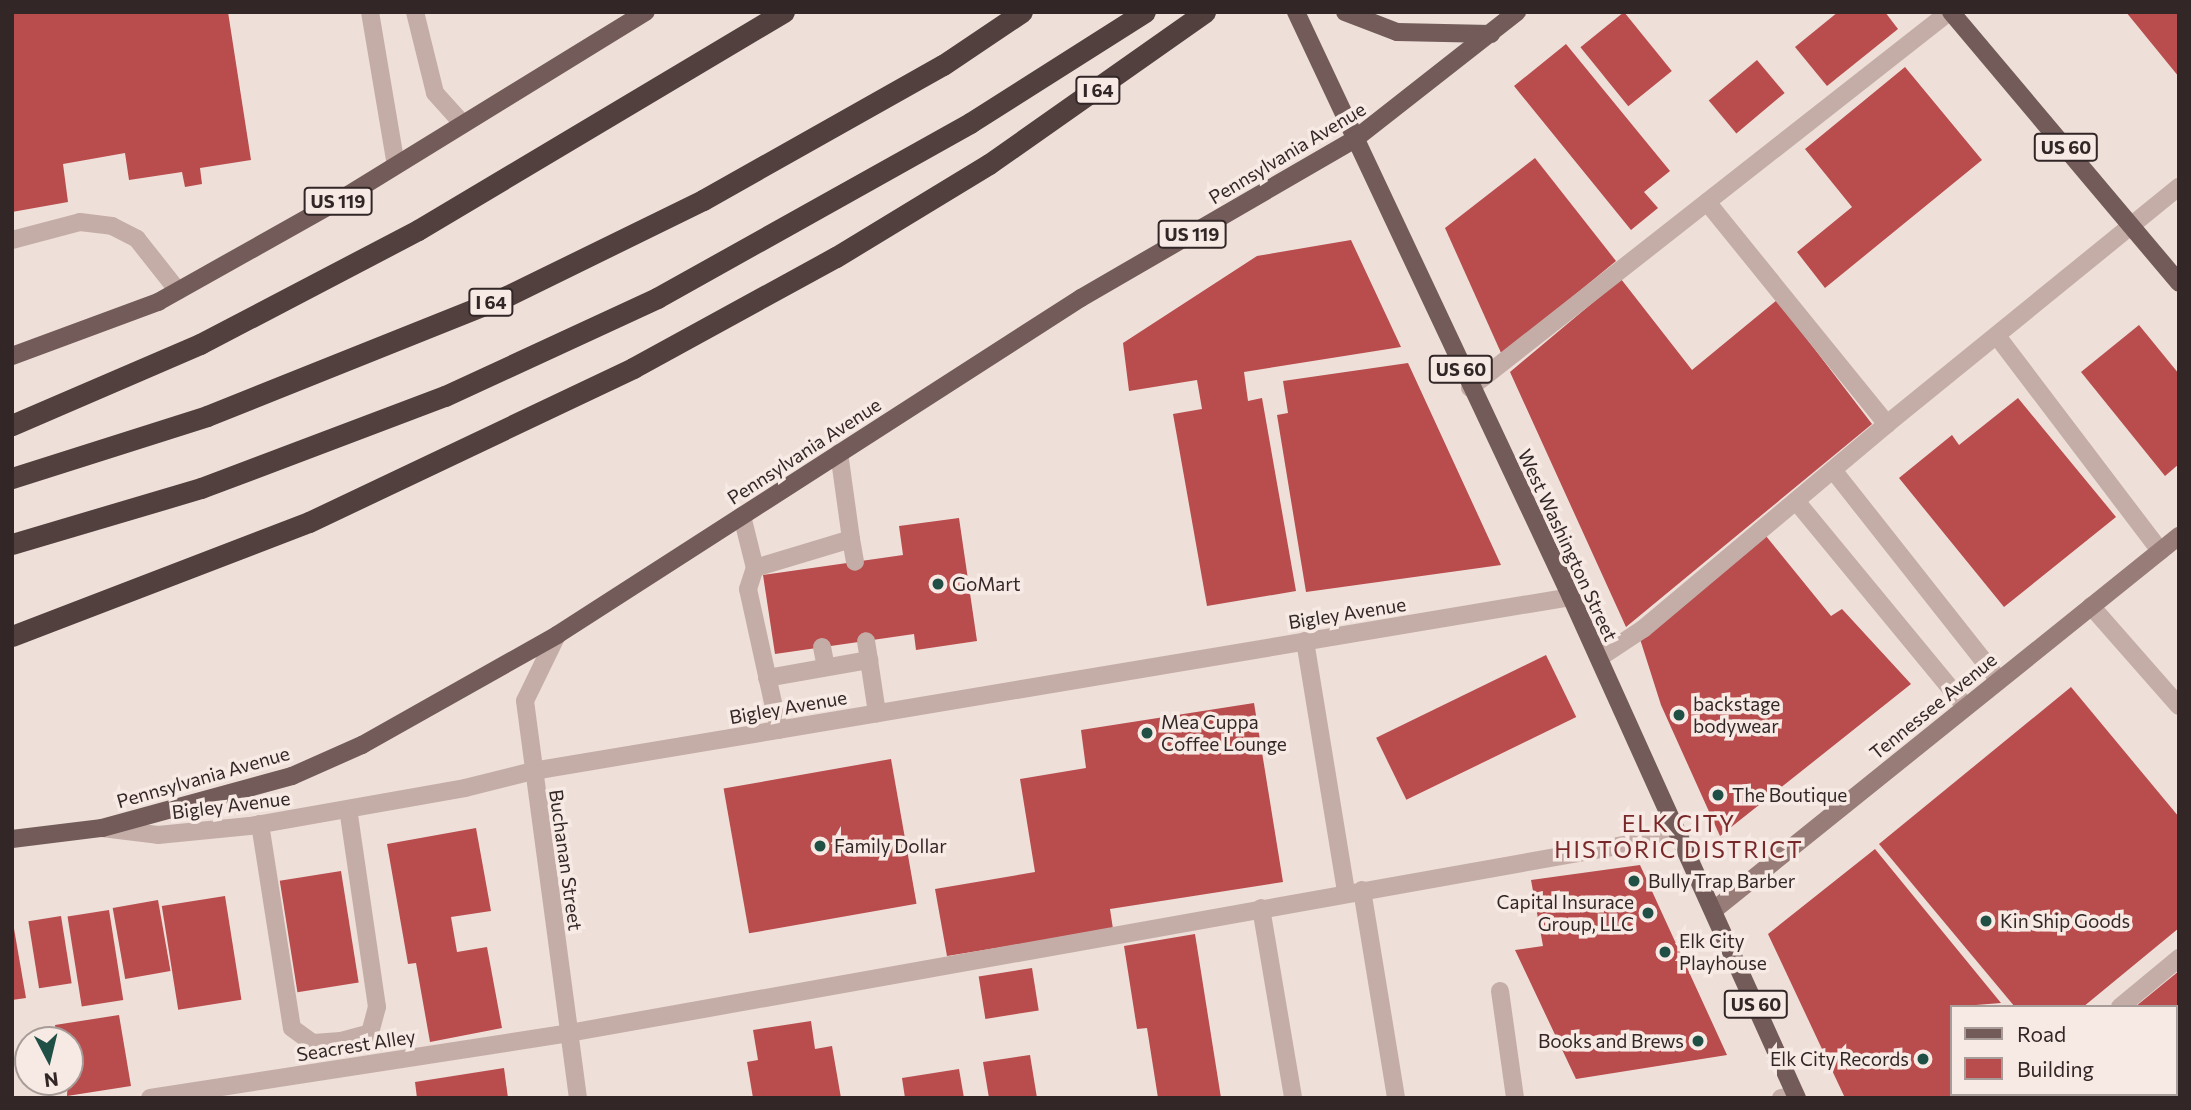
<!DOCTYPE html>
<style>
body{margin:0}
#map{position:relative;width:2191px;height:1110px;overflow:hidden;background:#eedfd9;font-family:Commissioner,sans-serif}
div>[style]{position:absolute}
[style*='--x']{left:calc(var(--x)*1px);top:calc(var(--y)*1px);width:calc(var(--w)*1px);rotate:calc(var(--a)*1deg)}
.building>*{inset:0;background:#b94c4d;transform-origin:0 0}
.lane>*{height:18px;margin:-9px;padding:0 9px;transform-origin:9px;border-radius:9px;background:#c5ada7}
.street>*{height:18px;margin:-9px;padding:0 9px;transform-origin:9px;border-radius:9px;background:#c5ada7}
.secondary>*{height:18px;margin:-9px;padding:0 9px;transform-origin:9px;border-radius:9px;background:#987c78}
.primary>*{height:18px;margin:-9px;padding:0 9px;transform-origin:9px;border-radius:9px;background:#725b59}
.highway>*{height:21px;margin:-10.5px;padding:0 10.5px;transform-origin:10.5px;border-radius:10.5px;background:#52403e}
.dots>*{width:19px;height:19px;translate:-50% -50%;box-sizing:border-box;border:4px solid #f7eae5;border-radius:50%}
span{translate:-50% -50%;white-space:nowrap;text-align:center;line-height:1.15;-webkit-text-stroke:7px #f7eae5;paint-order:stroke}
.shield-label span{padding:2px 5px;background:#f7eae5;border:2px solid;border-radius:5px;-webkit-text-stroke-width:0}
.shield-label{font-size:18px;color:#322726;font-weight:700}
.street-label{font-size:19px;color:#322726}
.poi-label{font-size:19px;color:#322726}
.left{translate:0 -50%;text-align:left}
.right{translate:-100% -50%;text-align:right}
.quarter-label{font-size:23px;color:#792829;letter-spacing:2px}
.frame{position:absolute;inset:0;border:14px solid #322726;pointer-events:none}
.legend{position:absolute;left:1950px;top:1005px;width:228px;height:91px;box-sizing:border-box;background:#f7eae5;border:2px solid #a89c99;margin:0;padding:9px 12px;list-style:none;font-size:21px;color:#322726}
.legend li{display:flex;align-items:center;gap:14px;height:35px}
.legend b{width:35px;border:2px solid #a89c99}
.north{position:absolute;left:14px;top:1026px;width:70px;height:70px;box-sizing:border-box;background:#f7eae5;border:2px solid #a89c99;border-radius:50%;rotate:173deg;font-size:19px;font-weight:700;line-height:28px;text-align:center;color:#322726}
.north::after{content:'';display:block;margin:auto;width:24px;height:32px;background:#204f46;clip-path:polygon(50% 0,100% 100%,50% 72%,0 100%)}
</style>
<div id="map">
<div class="building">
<div style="clip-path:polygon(12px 12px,228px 12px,251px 160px,200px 168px,202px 184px,185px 187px,182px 172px,129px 180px,125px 153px,63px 164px,68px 202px,12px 212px)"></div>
<div style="left:1624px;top:12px;width:76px;height:56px;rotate:51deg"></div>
<div style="clip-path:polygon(1838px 12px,1885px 12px,1898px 29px,1827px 86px,1795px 47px)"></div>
<div style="clip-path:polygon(2126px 12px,2179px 12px,2179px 77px)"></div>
<div style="clip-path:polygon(1566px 44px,1670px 171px,1644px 192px,1658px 208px,1631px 230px,1514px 86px)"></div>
<div style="left:1757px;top:60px;width:43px;height:63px;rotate:50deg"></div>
<div style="clip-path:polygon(1905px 67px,1982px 160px,1825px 288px,1797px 252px,1852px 207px,1805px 149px)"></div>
<div style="clip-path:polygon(1535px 158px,1616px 261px,1502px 355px,1445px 228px)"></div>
<div style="clip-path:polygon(1351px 240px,1401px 347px,1244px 372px,1248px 401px,1262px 398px,1296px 591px,1207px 606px,1173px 414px,1202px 409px,1197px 380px,1129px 391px,1123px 343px,1257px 256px)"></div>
<div style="clip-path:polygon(1621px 279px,1692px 370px,1777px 300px,1872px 424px,1626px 627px,1510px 372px)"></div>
<div style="clip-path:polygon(2139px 325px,2179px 374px,2179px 464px,2165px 476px,2081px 372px)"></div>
<div style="clip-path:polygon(1408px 363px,1501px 565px,1306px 592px,1277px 415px,1288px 413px,1283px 381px)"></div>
<div style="clip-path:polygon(2018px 398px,2116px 517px,2004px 607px,1899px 478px,1952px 435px,1959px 445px)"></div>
<div style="clip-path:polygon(959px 518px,977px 641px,916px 650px,914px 634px,775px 654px,763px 575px,903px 555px,899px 526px)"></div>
<div style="clip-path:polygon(1766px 536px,1831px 616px,1842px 609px,1911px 684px,1720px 836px,1661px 705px,1640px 639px)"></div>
<div style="left:1546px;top:655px;width:69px;height:189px;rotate:64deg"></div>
<div style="clip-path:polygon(2071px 687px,2179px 817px,2179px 928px,2083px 1007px,2015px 1007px,1879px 844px)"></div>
<div style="clip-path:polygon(1254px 703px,1283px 882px,1110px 909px,1113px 929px,947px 956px,935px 889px,1035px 872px,1020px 779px,1086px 768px,1081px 730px)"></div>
<div style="left:891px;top:759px;width:147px;height:170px;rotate:80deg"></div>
<div style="clip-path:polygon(476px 828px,491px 911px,451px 917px,457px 952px,487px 947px,502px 1028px,430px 1042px,416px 963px,408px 964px,387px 844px)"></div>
<div style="clip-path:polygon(1875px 849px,2001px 1003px,1951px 1007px,1951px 1094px,1978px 1094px,1972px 1098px,1845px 1098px,1768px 934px)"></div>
<div style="clip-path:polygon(1640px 865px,1727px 1055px,1576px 1079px,1515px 950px,1543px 946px,1531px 880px)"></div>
<div style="left:341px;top:871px;width:113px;height:62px;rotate:81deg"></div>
<div style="left:225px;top:896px;width:105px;height:64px;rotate:81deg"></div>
<div style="left:158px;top:900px;width:72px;height:46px;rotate:80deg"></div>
<div style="left:109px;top:910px;width:91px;height:42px;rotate:81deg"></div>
<div style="left:61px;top:916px;width:68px;height:33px;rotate:81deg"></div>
<div style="clip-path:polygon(12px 917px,26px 998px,12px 1000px)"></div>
<div style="clip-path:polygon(1195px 934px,1221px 1098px,1158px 1098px,1147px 1028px,1137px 1029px,1124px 946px)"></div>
<div style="left:1032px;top:968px;width:43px;height:54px;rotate:81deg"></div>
<div style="clip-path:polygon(2179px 971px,2179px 1066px,2175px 1069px,2175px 1007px,2135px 1007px)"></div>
<div style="clip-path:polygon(119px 1015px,131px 1086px,67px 1096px,70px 1040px,57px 1040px,55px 1025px)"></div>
<div style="clip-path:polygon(811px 1021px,815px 1049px,832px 1046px,841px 1098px,753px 1098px,747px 1062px,758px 1060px,753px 1030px)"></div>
<div style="clip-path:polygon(1030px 1055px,1037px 1098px,989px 1098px,983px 1062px)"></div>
<div style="clip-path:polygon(504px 1068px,508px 1098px,417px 1098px,415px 1082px)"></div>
<div style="clip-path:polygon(959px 1069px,964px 1098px,905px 1098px,902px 1078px)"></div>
</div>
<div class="lane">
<div style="--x:370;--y:12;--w:155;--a:80.4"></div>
<div style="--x:415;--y:12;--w:83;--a:76.1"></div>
<div style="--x:435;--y:93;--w:42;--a:47.9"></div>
<div style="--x:1707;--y:202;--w:286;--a:51"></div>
<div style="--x:1887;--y:424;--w:376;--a:-39.1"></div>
<div style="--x:12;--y:240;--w:70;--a:-14.8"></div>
<div style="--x:80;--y:222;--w:32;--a:7"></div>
<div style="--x:112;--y:226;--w:28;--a:27"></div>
<div style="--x:137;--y:239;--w:66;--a:51.7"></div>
<div style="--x:1997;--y:336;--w:270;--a:52.8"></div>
<div style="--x:1470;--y:388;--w:609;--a:-38.13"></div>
<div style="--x:1833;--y:470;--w:268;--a:51.7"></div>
<div style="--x:1796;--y:501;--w:267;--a:50.5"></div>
<div style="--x:742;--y:516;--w:54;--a:76"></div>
<div style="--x:851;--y:539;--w:23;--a:80"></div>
<div style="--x:2091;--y:606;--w:133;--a:48.7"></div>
<div style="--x:1305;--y:641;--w:254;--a:80.7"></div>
<div style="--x:822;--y:647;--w:20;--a:79"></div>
<div style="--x:1599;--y:658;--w:53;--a:-33.4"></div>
<div style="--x:1643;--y:629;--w:319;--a:-40"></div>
<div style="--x:869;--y:660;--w:54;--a:81.4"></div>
<div style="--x:767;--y:678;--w:104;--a:-10"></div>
<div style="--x:869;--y:660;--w:19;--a:-99"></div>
<div style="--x:779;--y:730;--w:144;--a:-102.4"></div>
<div style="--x:748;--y:589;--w:22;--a:-72"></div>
<div style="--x:755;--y:568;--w:100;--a:-16.8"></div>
<div style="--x:851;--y:539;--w:87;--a:-97.9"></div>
<div style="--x:260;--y:824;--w:206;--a:81.1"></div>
<div style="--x:292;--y:1028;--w:26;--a:36"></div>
<div style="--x:313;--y:1043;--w:28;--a:-4"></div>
<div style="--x:341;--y:1041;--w:30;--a:-15"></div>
<div style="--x:370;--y:1033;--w:27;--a:-75"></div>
<div style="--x:377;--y:1007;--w:200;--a:-98.3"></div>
<div style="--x:1362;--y:890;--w:211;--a:80.7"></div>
<div style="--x:1261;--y:908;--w:193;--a:80.4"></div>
<div style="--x:1500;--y:991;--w:108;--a:82"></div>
<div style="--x:150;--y:1098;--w:424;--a:-8.8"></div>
<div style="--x:569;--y:1033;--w:1129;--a:-10.11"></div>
</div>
<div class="street">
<div style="--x:557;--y:635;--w:73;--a:115.9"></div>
<div style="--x:525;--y:701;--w:401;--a:82.4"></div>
<div style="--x:102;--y:828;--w:56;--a:7.1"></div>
<div style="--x:158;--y:835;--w:92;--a:-5.6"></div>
<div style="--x:250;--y:826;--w:218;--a:-10"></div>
<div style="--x:465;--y:788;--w:70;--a:-14"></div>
<div style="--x:533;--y:771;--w:1052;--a:-9.52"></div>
<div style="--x:2120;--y:1007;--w:77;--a:-39.7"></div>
<div style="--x:1781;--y:1098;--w:15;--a:-11"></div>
<div style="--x:1992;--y:1098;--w:7;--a:-34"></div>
</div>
<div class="secondary">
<div style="--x:1714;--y:910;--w:597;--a:-38.81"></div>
</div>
<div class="primary">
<div style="--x:1296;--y:12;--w:646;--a:64.82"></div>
<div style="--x:1571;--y:597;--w:550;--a:65.72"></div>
<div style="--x:1345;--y:12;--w:56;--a:21"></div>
<div style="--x:1397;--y:32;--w:94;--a:1.2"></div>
<div style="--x:1951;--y:12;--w:354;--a:49.9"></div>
<div style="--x:12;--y:356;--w:156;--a:-20.3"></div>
<div style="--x:158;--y:302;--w:209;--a:-29.3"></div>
<div style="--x:340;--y:200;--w:359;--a:-31.6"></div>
<div style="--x:12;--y:839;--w:91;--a:-7"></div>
<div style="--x:102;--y:828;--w:197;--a:-15.3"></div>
<div style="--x:292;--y:776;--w:77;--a:-23.9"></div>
<div style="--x:362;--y:745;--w:224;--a:-29.4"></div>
<div style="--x:557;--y:635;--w:623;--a:-32.75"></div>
<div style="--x:1081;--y:298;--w:317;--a:-30.1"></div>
<div style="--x:1355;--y:139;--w:206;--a:-38.1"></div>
</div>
<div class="highway">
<div style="--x:12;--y:425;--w:205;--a:-23.3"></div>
<div style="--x:200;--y:344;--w:246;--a:-27.6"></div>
<div style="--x:418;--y:230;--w:426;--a:-30.8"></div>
<div style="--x:12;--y:478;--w:205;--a:-17.6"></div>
<div style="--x:207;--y:416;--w:323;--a:-21.8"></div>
<div style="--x:507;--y:296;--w:218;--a:-26.1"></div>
<div style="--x:703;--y:200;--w:275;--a:-29.4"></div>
<div style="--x:943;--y:65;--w:95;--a:-33.9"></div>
<div style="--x:12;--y:544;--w:197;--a:-16.5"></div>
<div style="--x:201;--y:488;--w:261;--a:-20.7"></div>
<div style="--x:445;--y:396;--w:234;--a:-24.8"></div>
<div style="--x:657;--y:298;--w:359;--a:-29.2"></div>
<div style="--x:970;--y:123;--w:207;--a:-32.4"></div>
<div style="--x:12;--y:636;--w:318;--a:-21"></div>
<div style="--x:309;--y:522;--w:359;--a:-25.4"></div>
<div style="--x:633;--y:368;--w:231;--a:-28.7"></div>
<div style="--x:836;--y:257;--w:179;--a:-31.3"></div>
<div style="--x:989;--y:164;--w:264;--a:-35.1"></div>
</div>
<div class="dots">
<div style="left:938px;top:584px;background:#204f46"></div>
<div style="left:1679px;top:715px;background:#204f46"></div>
<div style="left:1147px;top:733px;background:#204f46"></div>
<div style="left:1718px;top:795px;background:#204f46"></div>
<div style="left:820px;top:846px;background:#204f46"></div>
<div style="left:1634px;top:881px;background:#204f46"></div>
<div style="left:1648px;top:913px;background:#204f46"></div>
<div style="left:1986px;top:921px;background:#204f46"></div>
<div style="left:1665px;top:952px;background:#204f46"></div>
<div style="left:1698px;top:1041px;background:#204f46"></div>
<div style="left:1923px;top:1059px;background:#204f46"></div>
</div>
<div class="shield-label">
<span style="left:1098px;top:90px">I 64</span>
<span style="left:2066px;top:147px">US 60</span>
<span style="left:338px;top:201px">US 119</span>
<span style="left:1192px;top:234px">US 119</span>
<span style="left:491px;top:302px">I 64</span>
<span style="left:1461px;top:369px">US 60</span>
<span style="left:1756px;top:1004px">US 60</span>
</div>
<div class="street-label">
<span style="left:1287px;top:153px;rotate:-31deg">Pennsylvania Avenue</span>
<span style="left:804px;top:451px;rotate:-33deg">Pennsylvania Avenue</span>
<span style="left:1568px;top:545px;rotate:65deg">West Washington Street</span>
<span style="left:1347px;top:613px;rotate:-9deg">Bigley Avenue</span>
<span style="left:1933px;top:706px;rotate:-39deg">Tennessee Avenue</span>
<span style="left:788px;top:707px;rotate:-10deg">Bigley Avenue</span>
<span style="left:203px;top:777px;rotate:-16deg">Pennsylvania Avenue</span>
<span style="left:231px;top:805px;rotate:-7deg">Bigley Avenue</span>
<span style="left:566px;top:860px;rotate:82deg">Buchanan Street</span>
<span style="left:356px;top:1045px;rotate:-9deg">Seacrest Alley</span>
</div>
<div class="poi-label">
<span class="left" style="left:952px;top:584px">GoMart</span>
<span class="left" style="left:1693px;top:715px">backstage<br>bodywear</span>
<span class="left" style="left:1161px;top:733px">Mea Cuppa<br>Coffee Lounge</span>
<span class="left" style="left:1732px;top:795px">The Boutique</span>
<span class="left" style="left:834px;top:846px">Family Dollar</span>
<span class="left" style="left:1648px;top:881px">Bully Trap Barber</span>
<span class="right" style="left:1634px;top:913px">Capital Insurace<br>Group, LLC</span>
<span class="left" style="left:2000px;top:921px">Kin Ship Goods</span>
<span class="left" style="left:1679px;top:952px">Elk City<br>Playhouse</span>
<span class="right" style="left:1684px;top:1041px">Books and Brews</span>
<span class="right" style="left:1909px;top:1059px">Elk City Records</span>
</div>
<div class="quarter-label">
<span style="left:1679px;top:836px">ELK CITY<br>HISTORIC DISTRICT</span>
</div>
<div class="frame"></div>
<ul class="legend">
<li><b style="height:9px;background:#725b59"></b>Road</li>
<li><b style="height:19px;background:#b94c4d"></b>Building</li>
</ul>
<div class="north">N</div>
</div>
